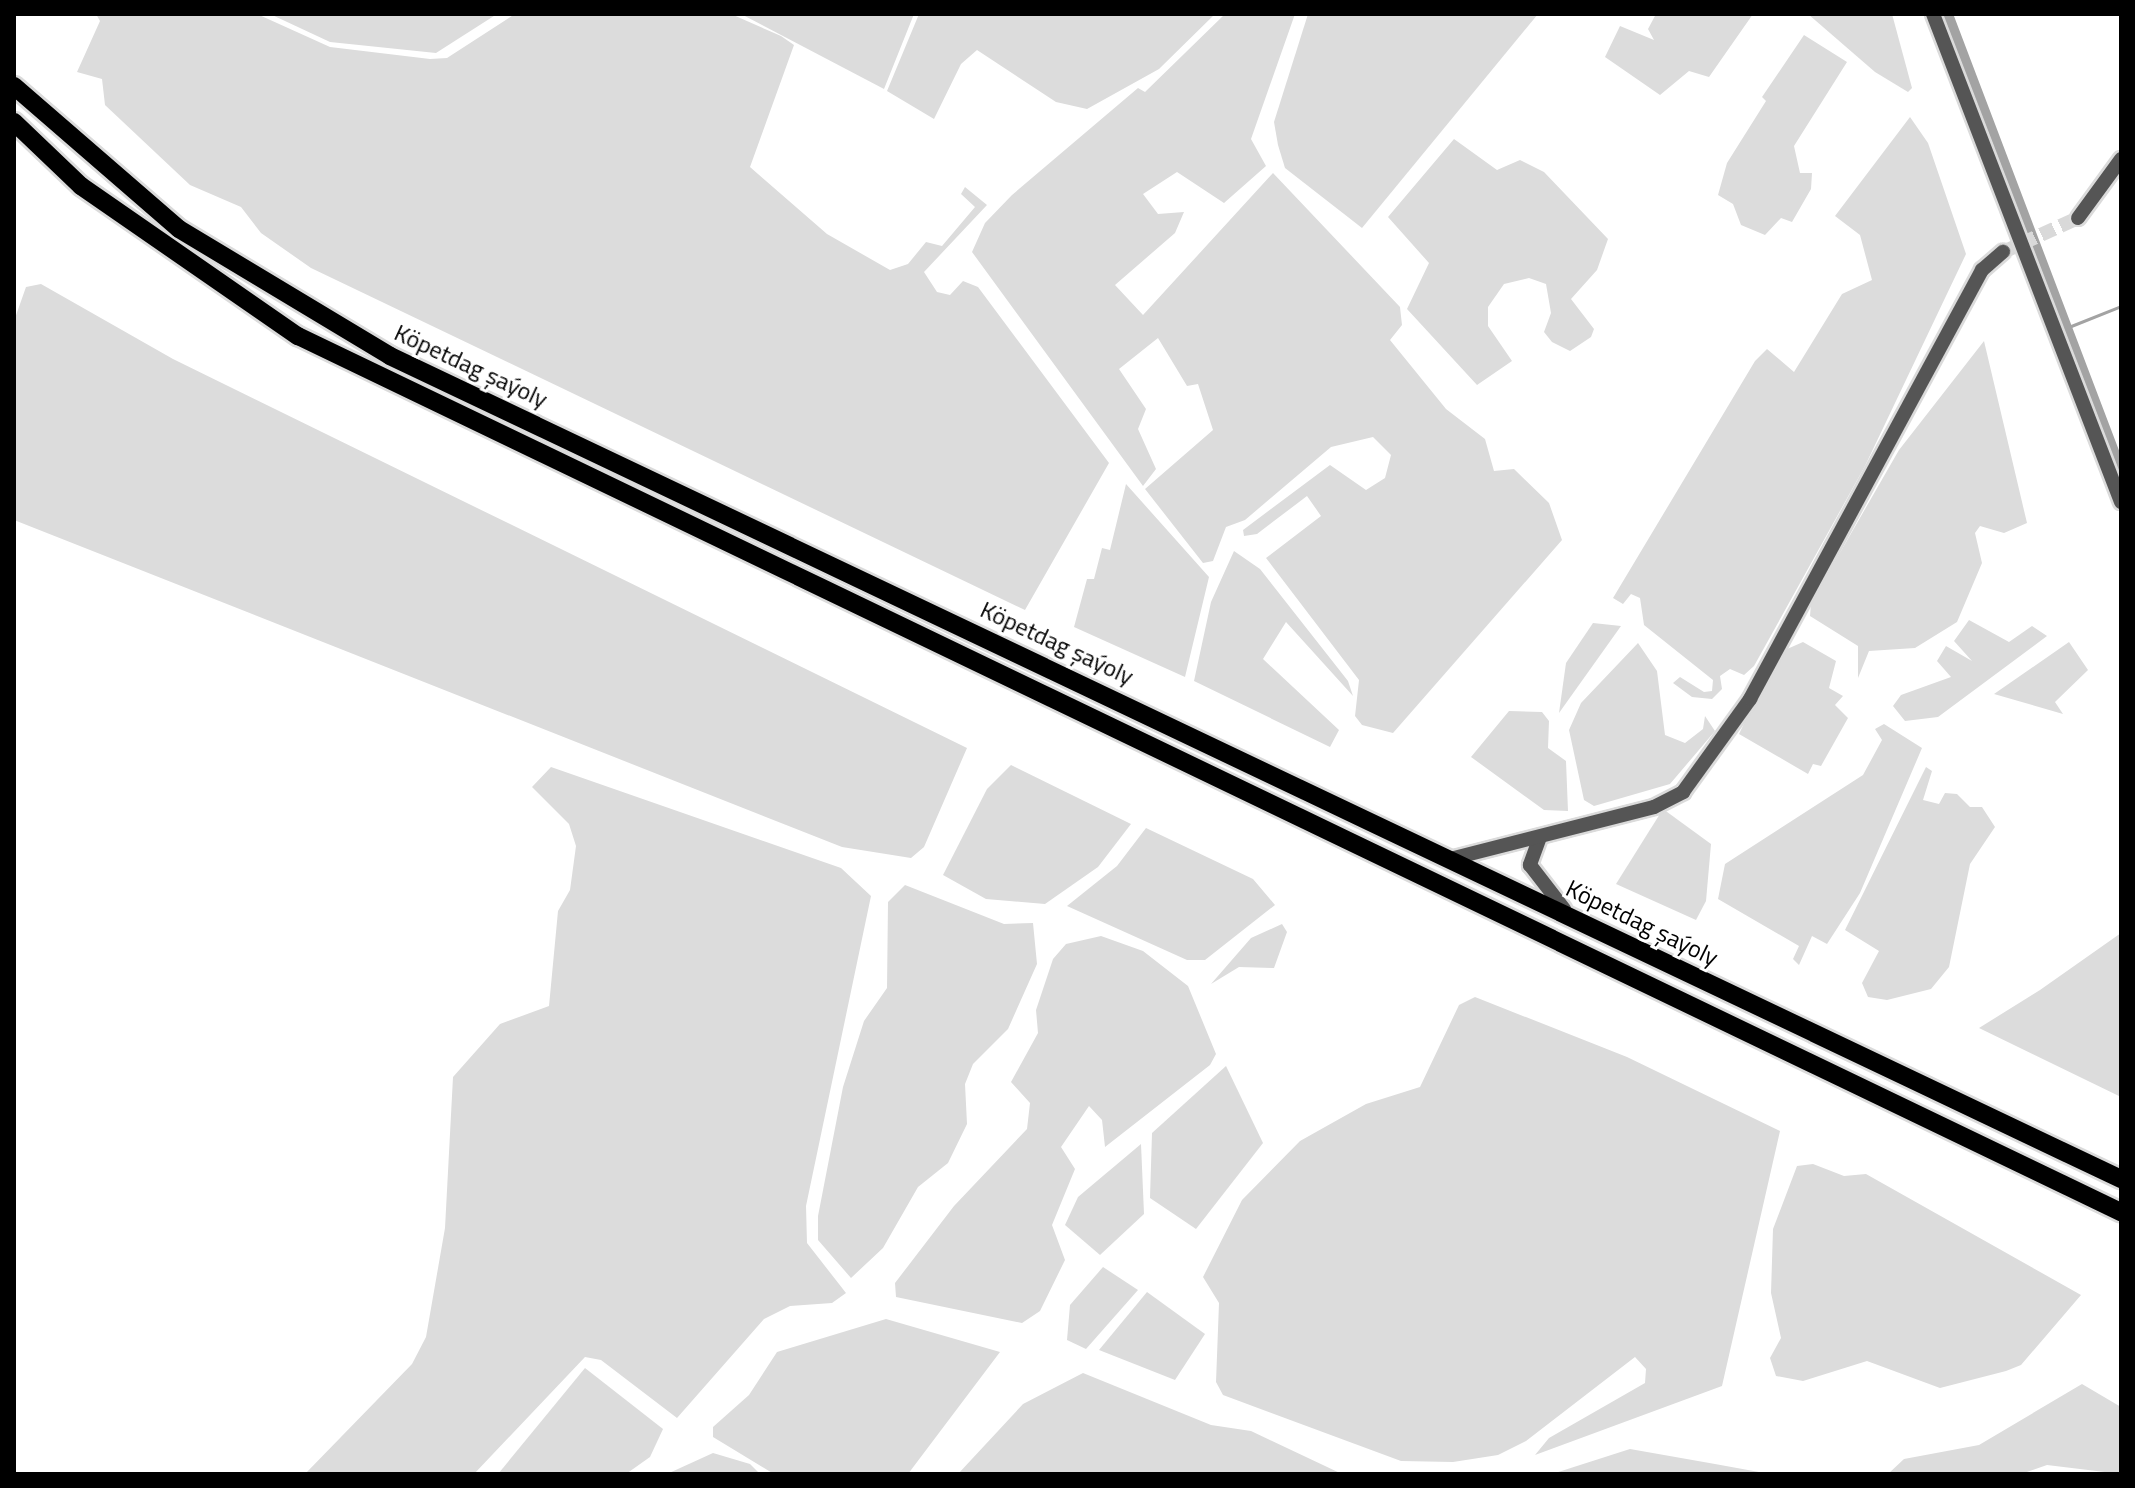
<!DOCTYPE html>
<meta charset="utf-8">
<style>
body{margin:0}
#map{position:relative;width:2135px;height:1488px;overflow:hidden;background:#fff;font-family:"Titillium Web",sans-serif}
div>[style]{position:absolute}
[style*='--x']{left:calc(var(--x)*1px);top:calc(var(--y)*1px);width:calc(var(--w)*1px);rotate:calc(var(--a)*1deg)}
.green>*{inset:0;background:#dcdcdc}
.stream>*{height:3px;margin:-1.5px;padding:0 1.5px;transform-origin:1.5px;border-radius:1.5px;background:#a3a3a3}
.canal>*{height:11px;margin:-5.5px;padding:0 5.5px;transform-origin:5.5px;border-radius:5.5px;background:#a3a3a3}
.minor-tunnel>*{height:14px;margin-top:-7px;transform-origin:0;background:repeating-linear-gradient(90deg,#d9d9d9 0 14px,transparent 0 21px)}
.roads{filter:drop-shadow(2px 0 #dbdbdb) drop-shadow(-2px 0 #dbdbdb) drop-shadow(0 2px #dbdbdb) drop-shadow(0 -2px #dbdbdb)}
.minor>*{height:14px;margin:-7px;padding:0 7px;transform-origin:7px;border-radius:7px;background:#555}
.major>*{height:18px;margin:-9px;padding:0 9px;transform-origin:9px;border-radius:9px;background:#000}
span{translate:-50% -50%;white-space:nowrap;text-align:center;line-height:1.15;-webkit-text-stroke:6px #fff;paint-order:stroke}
.street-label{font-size:24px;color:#000}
.frame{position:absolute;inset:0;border:16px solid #000;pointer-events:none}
</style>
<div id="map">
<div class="green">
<div style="clip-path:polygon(96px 14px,257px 14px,330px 47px,430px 59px,447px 58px,515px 14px,731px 14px,781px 36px,794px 45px,750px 167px,827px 234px,890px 270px,908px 264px,926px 242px,942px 246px,975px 207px,961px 194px,965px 187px,987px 205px,924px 272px,937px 292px,950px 295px,963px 281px,978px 287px,1109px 463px,1025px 610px,311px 268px,261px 233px,241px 207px,190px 185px,105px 105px,102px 79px,77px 72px,100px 21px)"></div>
<div style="clip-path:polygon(270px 14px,497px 14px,436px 53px,330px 42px)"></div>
<div style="clip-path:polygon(741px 14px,914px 14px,884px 89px)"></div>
<div style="clip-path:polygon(919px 14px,1215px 14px,1159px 69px,1087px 109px,1056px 102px,977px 50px,961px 64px,934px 119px,887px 91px)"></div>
<div style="clip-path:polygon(1225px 14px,1295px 14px,1251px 139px,1266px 166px,1224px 203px,1177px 172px,1143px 194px,1158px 214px,1184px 212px,1175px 233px,1115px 285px,1143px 315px,1273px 173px,1400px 307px,1402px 325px,1390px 340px,1446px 409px,1485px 439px,1494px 471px,1514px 469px,1549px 503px,1562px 540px,1393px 733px,1362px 725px,1355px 716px,1359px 680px,1266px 558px,1321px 516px,1307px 496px,1257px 534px,1244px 536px,1243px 530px,1330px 465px,1366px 490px,1385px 478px,1391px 455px,1373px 437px,1331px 447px,1245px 520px,1226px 527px,1213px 561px,1203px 563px,1145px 489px,1213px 430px,1198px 384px,1187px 386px,1158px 338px,1119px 369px,1146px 409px,1138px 429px,1156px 469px,1143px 486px,972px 252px,985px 223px,1012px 195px,1138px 88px,1145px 92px)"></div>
<div style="clip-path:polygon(1308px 14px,1538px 14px,1362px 228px,1285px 168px,1278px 145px,1274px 122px)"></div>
<div style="clip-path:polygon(1656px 14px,1753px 14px,1709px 77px,1689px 71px,1660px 95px,1605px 57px,1620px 26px,1654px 40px,1648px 29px)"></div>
<div style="clip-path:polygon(1808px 14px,1892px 14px,1912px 88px,1908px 92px,1875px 72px)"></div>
<div style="clip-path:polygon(1804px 35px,1847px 62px,1794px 146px,1800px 173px,1812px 173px,1811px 189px,1792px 222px,1781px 218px,1765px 235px,1741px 225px,1733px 204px,1718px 195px,1727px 163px,1766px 101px,1762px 97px)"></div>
<div style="clip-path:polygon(1910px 117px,1928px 143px,1966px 254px,1865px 466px,1754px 666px,1744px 675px,1730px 669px,1720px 676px,1722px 689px,1712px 699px,1692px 697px,1673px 683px,1680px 677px,1704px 692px,1712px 691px,1713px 680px,1644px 625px,1640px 598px,1631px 594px,1623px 604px,1613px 598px,1755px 361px,1767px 349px,1794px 372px,1842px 294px,1872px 280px,1860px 235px,1835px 216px)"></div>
<div style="clip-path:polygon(1454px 139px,1497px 170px,1520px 160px,1544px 172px,1608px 239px,1597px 270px,1571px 299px,1594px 329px,1591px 337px,1570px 351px,1552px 342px,1544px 332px,1551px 313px,1546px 284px,1529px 278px,1504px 284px,1488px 307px,1488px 326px,1512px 361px,1477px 385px,1407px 309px,1429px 263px,1388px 217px)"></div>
<div style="clip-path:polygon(41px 284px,173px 359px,967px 748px,924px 847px,911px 858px,842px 847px,14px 520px,14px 321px,26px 287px)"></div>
<div style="clip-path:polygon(1984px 341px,2027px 523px,2004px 533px,1980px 526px,1975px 533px,1982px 563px,1957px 622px,1915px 648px,1869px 651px,1858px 678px,1858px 646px,1810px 616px,1811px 603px,1899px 450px)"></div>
<div style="clip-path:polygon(1126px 484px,1209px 577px,1185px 677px,1074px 627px,1087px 579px,1094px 579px,1102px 548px,1110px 550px)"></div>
<div style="clip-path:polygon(1234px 551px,1260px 569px,1348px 681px,1353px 696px,1286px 622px,1263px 659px,1339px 730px,1330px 747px,1194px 681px,1211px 602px)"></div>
<div style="clip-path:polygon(1969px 620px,2009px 642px,2032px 626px,2047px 636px,1938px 717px,1905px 721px,1893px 706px,1901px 695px,1951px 677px,1937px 661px,1946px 646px,1972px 661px,1954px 641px)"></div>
<div style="clip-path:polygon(1593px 623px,1621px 626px,1559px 713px,1566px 663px)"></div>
<div style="clip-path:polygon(1803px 642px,1836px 661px,1829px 688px,1843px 696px,1835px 705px,1848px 718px,1821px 766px,1813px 764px,1808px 774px,1739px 734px,1778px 653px)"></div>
<div style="clip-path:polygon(2069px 642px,2088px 670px,2055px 702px,2063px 714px,1994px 694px)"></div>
<div style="clip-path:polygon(1638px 643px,1657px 671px,1665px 735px,1685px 743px,1703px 729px,1705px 716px,1715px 731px,1670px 784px,1594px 806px,1584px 800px,1569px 730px,1581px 703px)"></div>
<div style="clip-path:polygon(1509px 711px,1542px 712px,1549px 721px,1548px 748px,1566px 761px,1568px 811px,1544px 810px,1471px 757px)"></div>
<div style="clip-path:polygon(1884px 724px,1922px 748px,1860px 893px,1827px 944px,1812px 936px,1799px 965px,1793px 959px,1799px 946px,1718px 899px,1725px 864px,1863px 775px,1882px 740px,1875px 729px)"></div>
<div style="clip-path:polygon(1011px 765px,1131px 824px,1098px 867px,1045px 904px,986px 899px,943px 875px,987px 789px)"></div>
<div style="clip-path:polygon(551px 767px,841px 868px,871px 896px,806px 1206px,807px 1243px,846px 1293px,832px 1303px,790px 1306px,764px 1319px,677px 1418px,601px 1360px,585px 1357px,474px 1474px,305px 1474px,412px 1364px,426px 1337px,445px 1228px,453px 1077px,500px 1024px,549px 1006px,558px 911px,570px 890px,576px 846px,569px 824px,532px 787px)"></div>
<div style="clip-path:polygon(1926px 767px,1932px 771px,1923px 800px,1939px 804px,1945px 793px,1957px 794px,1970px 807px,1982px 807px,1995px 827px,1970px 864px,1949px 967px,1931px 989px,1887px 1000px,1868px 997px,1862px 983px,1879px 951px,1845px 930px)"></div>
<div style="clip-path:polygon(1663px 809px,1711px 844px,1706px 901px,1696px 920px,1616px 884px)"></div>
<div style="clip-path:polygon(1146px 828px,1253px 879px,1275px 905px,1205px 960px,1187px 960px,1067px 906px,1117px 866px)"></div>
<div style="clip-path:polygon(905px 885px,1004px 924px,1033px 923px,1037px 964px,1008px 1029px,973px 1064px,965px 1084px,967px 1124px,948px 1163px,918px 1187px,883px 1248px,851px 1278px,818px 1240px,818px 1216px,843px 1087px,864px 1021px,887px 988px,888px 902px)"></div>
<div style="clip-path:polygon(1282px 924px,1287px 932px,1274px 968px,1239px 967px,1211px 984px,1251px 938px)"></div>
<div style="clip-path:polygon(2121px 933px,2121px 1097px,1979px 1028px,2040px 990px)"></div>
<div style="clip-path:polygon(1101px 936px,1143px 951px,1188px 986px,1216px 1054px,1210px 1065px,1105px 1147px,1102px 1120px,1089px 1106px,1061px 1147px,1075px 1169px,1052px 1225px,1065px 1260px,1040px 1311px,1022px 1323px,896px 1297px,895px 1283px,954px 1206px,1027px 1129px,1030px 1103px,1011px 1082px,1038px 1033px,1036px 1010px,1053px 959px,1066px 944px)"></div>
<div style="clip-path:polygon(1475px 997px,1627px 1057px,1780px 1131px,1722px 1386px,1535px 1455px,1549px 1438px,1645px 1383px,1646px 1369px,1635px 1357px,1526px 1441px,1498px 1455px,1453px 1462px,1401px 1461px,1223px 1395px,1216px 1382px,1219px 1303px,1203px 1277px,1242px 1200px,1300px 1141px,1366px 1104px,1420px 1087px,1459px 1005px)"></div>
<div style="clip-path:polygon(1226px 1066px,1263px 1143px,1196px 1229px,1150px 1198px,1152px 1133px)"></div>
<div style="clip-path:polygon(1141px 1144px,1144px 1214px,1100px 1255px,1065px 1225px,1078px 1197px)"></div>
<div style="clip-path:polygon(1813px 1164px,1844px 1176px,1866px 1174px,2081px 1295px,2021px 1365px,2006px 1371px,1940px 1388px,1867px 1361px,1803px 1381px,1776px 1376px,1770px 1358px,1781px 1338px,1771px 1293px,1773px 1229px,1797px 1166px)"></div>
<div style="clip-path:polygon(1103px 1267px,1138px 1290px,1086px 1349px,1067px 1340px,1070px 1305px)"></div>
<div style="clip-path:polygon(1147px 1292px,1205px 1334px,1175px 1380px,1099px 1350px)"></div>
<div style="clip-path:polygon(886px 1319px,1000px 1352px,908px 1474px,774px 1474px,713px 1437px,713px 1427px,749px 1395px,777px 1352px)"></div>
<div style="clip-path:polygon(585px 1368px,663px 1429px,650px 1457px,626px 1474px,498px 1474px)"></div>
<div style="clip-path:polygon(1083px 1373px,1211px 1425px,1251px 1431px,1342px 1474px,958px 1474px,1023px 1404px)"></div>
<div style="clip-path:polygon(2082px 1384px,2121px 1407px,2121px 1474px,2047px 1465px,2021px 1474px,1888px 1474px,1904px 1459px,1979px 1445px)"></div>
<div style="clip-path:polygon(1630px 1449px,1715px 1464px,1770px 1474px,1552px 1474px)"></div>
<div style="clip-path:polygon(713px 1453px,750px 1464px,760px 1474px,667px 1474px)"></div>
</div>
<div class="stream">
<div style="--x:2066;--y:328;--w:59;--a:-21.8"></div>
</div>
<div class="canal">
<div style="--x:1947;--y:14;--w:491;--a:69.2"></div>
</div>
<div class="minor-tunnel">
<div style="--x:2003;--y:252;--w:82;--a:-24.4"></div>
</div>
<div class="roads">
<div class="minor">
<div style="--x:1933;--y:14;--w:523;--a:68.93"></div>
<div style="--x:2078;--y:218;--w:73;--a:-53.9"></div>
<div style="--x:1540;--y:837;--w:30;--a:110"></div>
<div style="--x:1530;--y:865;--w:56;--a:52.3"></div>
<div style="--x:1454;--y:858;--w:206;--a:-14.3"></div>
<div style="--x:1654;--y:807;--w:33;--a:-27"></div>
<div style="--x:1683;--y:792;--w:115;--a:-54.2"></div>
<div style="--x:1750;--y:699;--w:488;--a:-61.6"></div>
<div style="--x:1982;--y:270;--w:28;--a:-41"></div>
</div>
<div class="major">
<div style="--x:14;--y:86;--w:218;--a:40.9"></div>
<div style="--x:179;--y:229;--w:246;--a:31"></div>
<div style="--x:390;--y:356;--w:1917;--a:25.43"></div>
<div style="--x:14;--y:122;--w:93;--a:43.7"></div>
<div style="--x:81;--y:186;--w:264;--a:34.7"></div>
<div style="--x:298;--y:336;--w:2023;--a:25.67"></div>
</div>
</div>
<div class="street-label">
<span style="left:471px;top:366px;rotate:25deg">Köpetdag şaýoly</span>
<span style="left:1057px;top:643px;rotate:25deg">Köpetdag şaýoly</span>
<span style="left:1642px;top:923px;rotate:26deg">Köpetdag şaýoly</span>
</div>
<div class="frame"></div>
</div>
